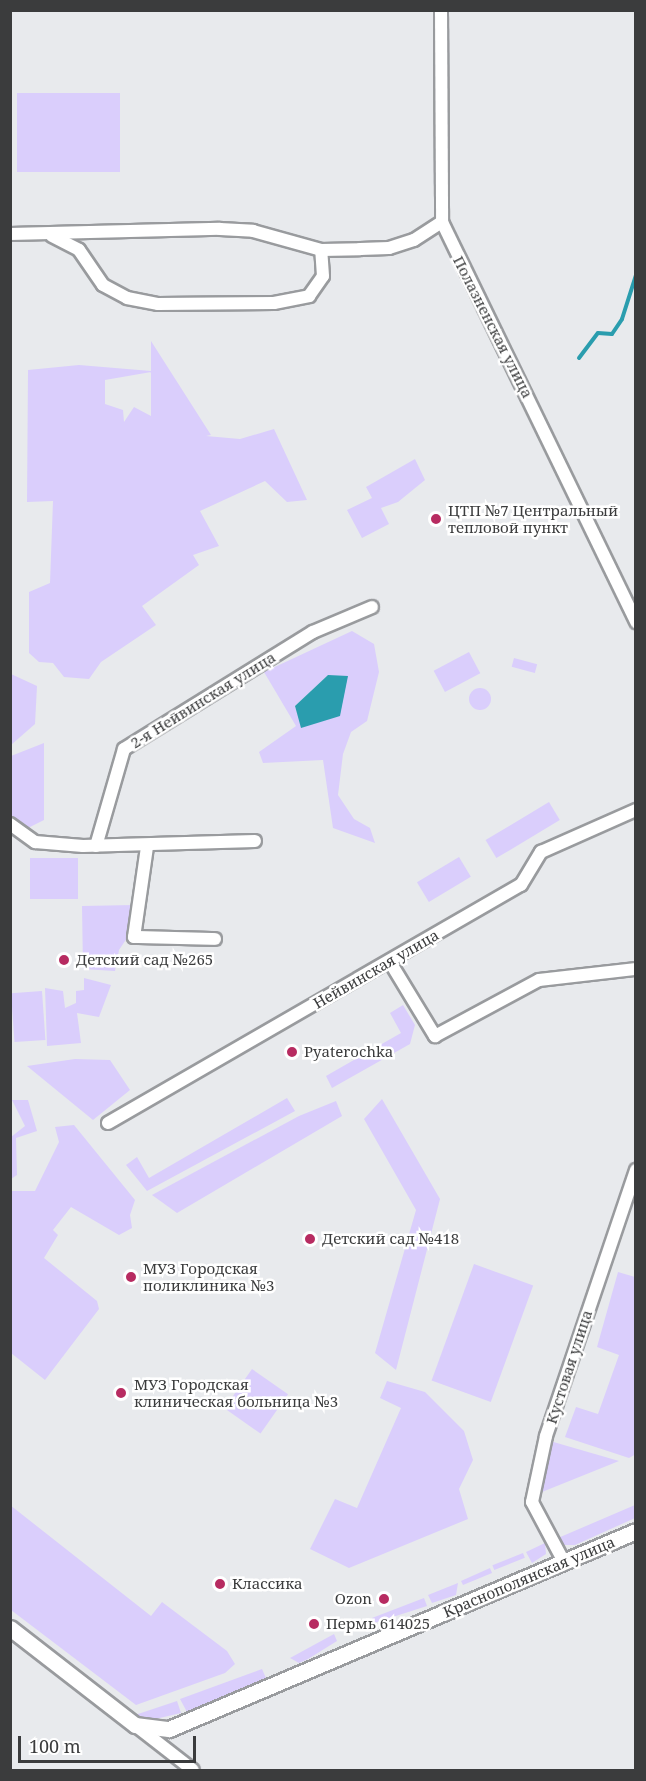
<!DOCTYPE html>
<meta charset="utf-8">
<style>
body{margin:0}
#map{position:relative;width:646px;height:1781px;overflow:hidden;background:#e8eaed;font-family:"Noto Serif",serif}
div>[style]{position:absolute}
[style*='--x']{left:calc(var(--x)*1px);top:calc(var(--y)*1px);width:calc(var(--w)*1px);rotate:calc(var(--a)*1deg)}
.green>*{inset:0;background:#dacefc;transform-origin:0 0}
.round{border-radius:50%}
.water>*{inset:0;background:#2a9dae}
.stream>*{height:4px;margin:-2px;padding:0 2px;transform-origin:2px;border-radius:2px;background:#2a9dae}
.roads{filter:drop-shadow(2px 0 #999b9e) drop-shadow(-2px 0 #999b9e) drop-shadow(0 2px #999b9e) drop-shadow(0 -2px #999b9e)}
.minor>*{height:12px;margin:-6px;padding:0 6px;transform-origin:6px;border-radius:6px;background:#fff}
.major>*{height:15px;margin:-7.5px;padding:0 7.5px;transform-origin:7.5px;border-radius:7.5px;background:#fff}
.dots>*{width:16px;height:16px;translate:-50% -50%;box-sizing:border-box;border:3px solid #fff;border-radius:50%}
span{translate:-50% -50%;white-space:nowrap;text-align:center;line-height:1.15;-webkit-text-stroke:5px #fff;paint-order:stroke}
.street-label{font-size:15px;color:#3b3c3d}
.poi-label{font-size:15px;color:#3b3c3d}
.left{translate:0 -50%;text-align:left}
.right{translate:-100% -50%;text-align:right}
.frame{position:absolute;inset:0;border:12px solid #3b3c3d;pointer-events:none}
.scale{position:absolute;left:18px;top:1736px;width:178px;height:27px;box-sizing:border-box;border:3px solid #3b3c3d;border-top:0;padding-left:8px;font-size:18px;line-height:21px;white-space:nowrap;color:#3b3c3d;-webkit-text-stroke:4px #fff;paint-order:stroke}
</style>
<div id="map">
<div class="green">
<div style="left:17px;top:93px;width:103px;height:79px"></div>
<div style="clip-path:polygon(evenodd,151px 341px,211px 435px,206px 436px,240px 439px,274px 429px,307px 500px,287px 502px,265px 481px,200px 511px,219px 546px,193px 555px,199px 565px,142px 606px,156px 625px,101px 662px,89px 679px,64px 677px,53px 663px,39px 662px,29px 653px,29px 592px,50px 583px,53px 501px,27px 502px,28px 370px,79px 365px,151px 371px,151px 341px,151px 372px,151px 416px,134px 407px,124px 422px,123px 410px,105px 404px,105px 380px,151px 372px)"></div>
<div style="clip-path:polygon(415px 459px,425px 480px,398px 502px,381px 508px,389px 524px,362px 538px,347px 510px,372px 498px,366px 487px)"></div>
<div style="clip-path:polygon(evenodd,352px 631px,374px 644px,379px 672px,367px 721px,351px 732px,343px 754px,338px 795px,354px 819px,370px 828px,375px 843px,333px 828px,323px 760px,263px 763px,259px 752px,296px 726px,264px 672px,352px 631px,328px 675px,302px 728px,295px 706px,328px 675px)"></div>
<div style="left:469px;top:652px;width:24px;height:40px;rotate:62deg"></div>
<div style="left:514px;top:658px;width:24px;height:9px;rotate:15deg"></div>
<div style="clip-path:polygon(11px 674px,37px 686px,35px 724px,11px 745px)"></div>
<div class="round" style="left:469px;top:688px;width:22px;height:22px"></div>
<div style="clip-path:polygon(44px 743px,44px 820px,26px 829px,11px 822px,11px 756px)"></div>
<div style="left:549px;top:802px;width:21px;height:74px;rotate:59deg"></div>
<div style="left:459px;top:857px;width:23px;height:49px;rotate:59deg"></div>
<div style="left:30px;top:858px;width:48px;height:41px"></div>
<div style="clip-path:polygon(134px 905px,129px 935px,119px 950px,115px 971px,83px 969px,82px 906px)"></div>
<div style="clip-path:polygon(84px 978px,111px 985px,99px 1017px,77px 1013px,81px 1043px,47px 1046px,45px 988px,63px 991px,65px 1008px,76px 1003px,76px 991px,84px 990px)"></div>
<div style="left:42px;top:991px;width:49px;height:31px;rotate:86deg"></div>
<div style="clip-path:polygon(403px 1005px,415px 1025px,410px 1044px,332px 1088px,326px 1076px,401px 1033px,390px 1013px)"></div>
<div style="clip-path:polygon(75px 1059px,110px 1060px,130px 1090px,93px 1120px,27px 1066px)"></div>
<div style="clip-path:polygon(287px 1098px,295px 1111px,147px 1191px,126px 1165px,137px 1157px,149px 1178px)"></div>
<div style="clip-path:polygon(382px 1099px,440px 1199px,396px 1370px,375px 1353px,416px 1210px,364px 1119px)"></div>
<div style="clip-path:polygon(12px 1100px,28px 1100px,37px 1131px,16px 1138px,17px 1175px,11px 1179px,11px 1137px,25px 1126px)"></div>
<div style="clip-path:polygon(336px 1101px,342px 1116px,177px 1213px,152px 1195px,299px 1116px)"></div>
<div style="clip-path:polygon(74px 1125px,135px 1200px,130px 1215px,132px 1228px,119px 1235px,71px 1207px,53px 1230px,58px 1235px,44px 1258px,97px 1301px,99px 1309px,45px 1380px,11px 1353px,11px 1191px,35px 1191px,59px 1142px,55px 1127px)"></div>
<div style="left:474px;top:1264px;width:63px;height:124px;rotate:20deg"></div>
<div style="clip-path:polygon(618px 1272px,635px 1277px,636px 1454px,629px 1458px,565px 1437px,576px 1407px,598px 1414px,619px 1355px,597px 1347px)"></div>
<div style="left:252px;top:1369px;width:44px;height:48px;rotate:35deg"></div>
<div style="clip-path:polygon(387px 1381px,425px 1392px,464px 1431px,473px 1460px,459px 1489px,468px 1519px,349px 1568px,310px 1549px,335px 1499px,357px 1508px,401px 1408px,380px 1398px)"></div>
<div style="clip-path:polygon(550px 1441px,619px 1461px,537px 1494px)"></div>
<div style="clip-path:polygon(10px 1505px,151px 1616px,162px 1602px,227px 1651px,235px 1664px,225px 1673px,136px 1705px,11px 1610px)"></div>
<div style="clip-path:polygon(635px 1505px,635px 1518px,575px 1545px,563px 1545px,558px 1538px)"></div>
<div style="clip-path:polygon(545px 1543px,546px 1554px,532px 1563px,526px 1552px)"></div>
<div style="left:523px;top:1553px;width:5px;height:33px;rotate:68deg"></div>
<div style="clip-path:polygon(490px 1568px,492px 1573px,463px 1585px,461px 1581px)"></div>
<div style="clip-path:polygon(458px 1583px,456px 1595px,432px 1603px,428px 1595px)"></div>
<div style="clip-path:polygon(424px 1598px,427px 1606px,374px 1623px,372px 1618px)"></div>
<div style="clip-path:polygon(334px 1634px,337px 1641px,308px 1659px,299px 1663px,290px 1658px)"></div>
<div style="clip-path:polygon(262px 1669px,266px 1678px,187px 1712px,180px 1699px)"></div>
<div style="clip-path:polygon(177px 1701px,181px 1713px,151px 1720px,135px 1715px)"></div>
</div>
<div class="water">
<div style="clip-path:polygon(328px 675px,348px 676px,340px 716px,301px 728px,295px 706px)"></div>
</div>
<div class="stream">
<div style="--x:579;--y:358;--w:31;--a:-53"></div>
<div style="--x:598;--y:333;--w:14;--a:4"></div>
<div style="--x:612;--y:334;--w:18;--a:-56"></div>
<div style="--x:622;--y:319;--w:46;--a:-72.3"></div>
</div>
<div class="roads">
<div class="minor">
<div style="--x:441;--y:10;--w:212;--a:89.7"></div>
<div style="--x:442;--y:222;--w:445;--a:64.1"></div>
<div style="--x:10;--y:234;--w:210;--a:-1.4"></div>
<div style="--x:220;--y:229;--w:33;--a:3"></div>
<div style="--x:253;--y:231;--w:71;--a:15.6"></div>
<div style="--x:321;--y:250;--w:39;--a:-1"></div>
<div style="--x:360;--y:249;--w:29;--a:-2"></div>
<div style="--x:389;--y:248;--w:26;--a:-18"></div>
<div style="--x:414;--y:240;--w:33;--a:-33"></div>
<div style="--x:52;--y:236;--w:30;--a:27"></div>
<div style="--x:79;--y:250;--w:42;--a:55.6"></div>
<div style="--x:103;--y:285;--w:27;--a:28"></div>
<div style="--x:127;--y:298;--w:32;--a:11"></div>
<div style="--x:158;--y:304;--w:116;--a:-0.5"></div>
<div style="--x:274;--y:303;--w:36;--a:-11"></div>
<div style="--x:309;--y:296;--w:24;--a:-55"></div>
<div style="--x:323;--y:276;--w:26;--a:-94"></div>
<div style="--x:10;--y:824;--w:31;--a:36"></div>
<div style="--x:35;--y:842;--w:48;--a:4.8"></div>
<div style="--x:83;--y:846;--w:172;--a:-1.7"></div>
<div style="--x:96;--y:846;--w:101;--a:-73.9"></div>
<div style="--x:124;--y:749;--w:222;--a:-31.8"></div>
<div style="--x:313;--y:632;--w:64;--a:-23"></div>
<div style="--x:147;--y:847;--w:91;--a:98.2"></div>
<div style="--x:134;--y:937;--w:81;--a:1.4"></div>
<div style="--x:390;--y:962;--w:87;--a:58.7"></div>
<div style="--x:435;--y:1036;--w:118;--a:-28.3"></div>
<div style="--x:539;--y:980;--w:98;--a:-6.5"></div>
<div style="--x:108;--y:1123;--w:477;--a:-30"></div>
<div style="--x:521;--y:885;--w:39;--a:-59"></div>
<div style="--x:541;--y:852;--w:104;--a:-23.9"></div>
<div style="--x:564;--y:1562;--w:68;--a:-118.1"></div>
<div style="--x:532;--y:1502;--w:67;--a:-78"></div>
<div style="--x:546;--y:1436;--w:281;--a:-71.3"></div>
<div style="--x:135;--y:1725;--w:73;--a:37.8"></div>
</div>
<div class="major">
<div style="--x:10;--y:1628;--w:158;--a:37.8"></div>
<div style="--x:135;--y:1725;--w:34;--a:7"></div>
<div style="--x:169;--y:1729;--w:507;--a:-22.98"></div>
</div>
</div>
<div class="dots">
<div style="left:436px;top:519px;background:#b72b61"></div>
<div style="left:64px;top:960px;background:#b72b61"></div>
<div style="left:292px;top:1052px;background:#b72b61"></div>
<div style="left:310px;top:1239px;background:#b72b61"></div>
<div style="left:131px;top:1277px;background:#b72b61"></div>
<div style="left:121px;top:1393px;background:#b72b61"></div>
<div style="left:220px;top:1584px;background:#b72b61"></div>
<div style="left:384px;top:1599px;background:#b72b61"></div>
<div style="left:314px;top:1624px;background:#b72b61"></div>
</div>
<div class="street-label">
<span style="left:493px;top:327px;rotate:63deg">Полазненская улица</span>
<span style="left:203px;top:700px;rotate:-32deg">2-я Нейвинская улица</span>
<span style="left:376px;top:969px;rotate:-30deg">Нейвинская улица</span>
<span style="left:569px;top:1367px;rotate:-72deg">Кустовая улица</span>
<span style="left:529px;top:1577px;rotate:-23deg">Краснополянская улица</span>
</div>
<div class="poi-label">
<span class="left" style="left:448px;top:519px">ЦТП №7 Центральный<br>тепловой пункт</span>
<span class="left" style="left:76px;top:960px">Детский сад №265</span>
<span class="left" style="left:304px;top:1052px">Pyaterochka</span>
<span class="left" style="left:322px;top:1239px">Детский сад №418</span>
<span class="left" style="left:143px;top:1277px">МУЗ Городская<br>поликлиника №3</span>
<span class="left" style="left:134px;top:1393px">МУЗ Городская<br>клиническая больница №3</span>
<span class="left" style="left:232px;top:1584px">Классика</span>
<span class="right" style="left:372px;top:1599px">Ozon</span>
<span class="left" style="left:326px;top:1624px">Пермь 614025</span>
</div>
<div class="frame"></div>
<div class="scale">100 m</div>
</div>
